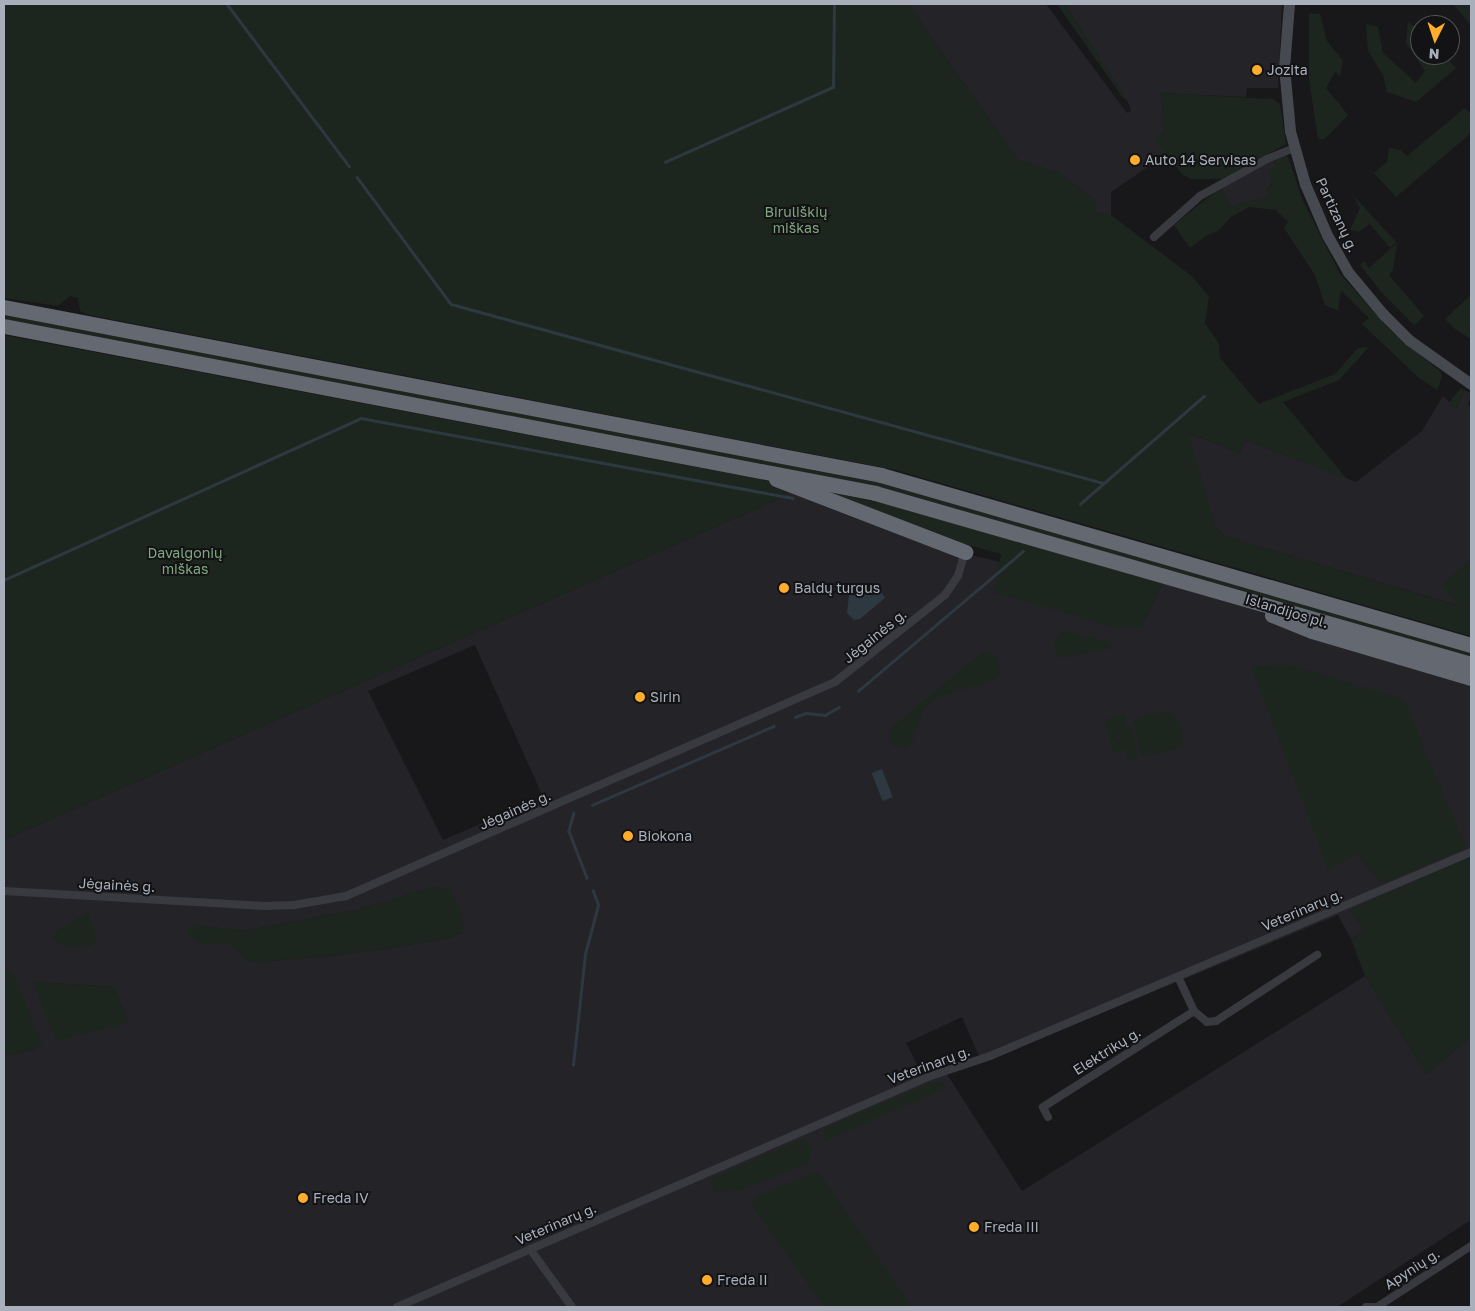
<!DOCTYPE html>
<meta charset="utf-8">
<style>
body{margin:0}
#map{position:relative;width:1475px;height:1311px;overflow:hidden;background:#18181a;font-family:"Golos Text",sans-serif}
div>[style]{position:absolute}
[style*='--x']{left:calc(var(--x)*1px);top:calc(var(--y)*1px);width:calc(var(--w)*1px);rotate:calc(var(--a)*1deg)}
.built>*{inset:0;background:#242428}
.green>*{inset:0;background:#1d261e}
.water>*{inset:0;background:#2d3840;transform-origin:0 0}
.stream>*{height:2.5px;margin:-1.25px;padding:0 1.25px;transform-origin:1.25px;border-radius:1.25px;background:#2d3840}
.street>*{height:8px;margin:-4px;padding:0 4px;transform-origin:4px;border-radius:4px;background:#393a40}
.secondary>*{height:11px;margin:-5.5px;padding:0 5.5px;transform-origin:5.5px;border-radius:5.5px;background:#464950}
.highway>*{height:15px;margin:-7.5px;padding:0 7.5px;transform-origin:7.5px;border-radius:7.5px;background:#646871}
.dots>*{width:14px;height:14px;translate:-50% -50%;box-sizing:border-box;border:2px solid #131315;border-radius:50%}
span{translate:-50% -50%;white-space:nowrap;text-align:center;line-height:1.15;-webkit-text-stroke:4px #131315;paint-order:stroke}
.poi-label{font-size:14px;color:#a9b0bb}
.left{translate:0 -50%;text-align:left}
.park-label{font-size:14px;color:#7fa77f}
.street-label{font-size:14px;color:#a9b0bb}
.frame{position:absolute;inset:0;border:5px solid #a9b0bb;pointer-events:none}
.north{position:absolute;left:1410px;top:15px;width:50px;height:50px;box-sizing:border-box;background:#131315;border:1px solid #4f5257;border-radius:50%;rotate:184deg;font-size:14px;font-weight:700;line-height:20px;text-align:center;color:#a9b0bb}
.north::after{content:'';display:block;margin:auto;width:18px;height:22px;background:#ffad2b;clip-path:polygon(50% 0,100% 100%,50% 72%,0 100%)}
</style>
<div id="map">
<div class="built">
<div style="clip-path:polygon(908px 4px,1046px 4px,1127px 113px,1131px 111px,1128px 102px,1065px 4px,1282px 4px,1278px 88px,1247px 88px,1246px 97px,1161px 93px,1165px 132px,1155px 139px,1167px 154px,1111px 192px,1111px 215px,1095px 212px,1094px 199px,1059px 173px,1018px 160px)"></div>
<div style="clip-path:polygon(1273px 159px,1276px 166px,1268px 196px,1231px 207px,1221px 187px)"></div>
<div style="clip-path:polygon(1464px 390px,1471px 393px,1468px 405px,1471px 407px,1471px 560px,1442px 585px,1460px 606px,1224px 536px,1215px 527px,1188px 433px,1240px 453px,1245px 440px,1356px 482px,1422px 431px,1443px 396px,1456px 409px)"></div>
<div style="clip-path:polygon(evenodd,792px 489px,935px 547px,1001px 562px,994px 592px,1142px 626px,1163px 583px,1396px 653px,1430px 674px,1444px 673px,1471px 681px,1471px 857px,1350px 910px,1364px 930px,1351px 939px,1338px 915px,982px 1063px,962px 1017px,906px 1043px,921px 1073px,941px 1065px,1022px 1191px,1365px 976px,1426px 1074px,1471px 1037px,1471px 1220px,1337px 1307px,4px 1307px,4px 1056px,36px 1049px,10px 971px,4px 970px,4px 840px,781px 498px,792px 489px,475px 645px,543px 797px,443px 840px,368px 691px,475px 645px,792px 489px,1404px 699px,1381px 884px,1357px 854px,1327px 869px,1404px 699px,792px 489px,432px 887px,450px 889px,462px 916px,463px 932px,446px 939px,348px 954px,259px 962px,247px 961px,230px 943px,196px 925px,244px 931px,361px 909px,432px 887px,792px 489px,33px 982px,114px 987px,129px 1023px,33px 982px)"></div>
</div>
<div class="green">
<div style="clip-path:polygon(4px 4px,908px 4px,1018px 160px,1059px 173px,1094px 199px,1095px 212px,1111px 215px,1193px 277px,1209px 297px,1205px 323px,1219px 344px,1220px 358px,1259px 404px,1335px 374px,1358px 348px,1369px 347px,1339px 380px,1283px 402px,1347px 479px,1245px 440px,1240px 453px,1189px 433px,1215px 527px,1224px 536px,1459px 606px,1441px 585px,1471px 560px,1471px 636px,896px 470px,89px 315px,80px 311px,78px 298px,70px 296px,58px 306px,4px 298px)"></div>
<div style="clip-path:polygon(1057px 4px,1065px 4px,1128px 102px,1123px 98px)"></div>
<div style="clip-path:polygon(1453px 4px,1471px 4px,1471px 25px)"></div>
<div style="clip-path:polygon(1309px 13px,1320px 14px,1327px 41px,1343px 61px,1340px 76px,1335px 72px,1326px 88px,1348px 115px,1325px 139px,1318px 139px,1309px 79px)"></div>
<div style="clip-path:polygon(1408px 22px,1420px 31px,1420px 55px,1448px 55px,1446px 57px,1456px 68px,1416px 102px,1387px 92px,1383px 75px,1368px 51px,1366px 24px,1378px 27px,1383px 53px,1416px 83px,1425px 71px,1406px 43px)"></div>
<div style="clip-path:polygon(1161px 93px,1273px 99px,1280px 104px,1286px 144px,1222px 179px,1191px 179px,1182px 174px,1154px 139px,1165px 132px)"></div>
<div style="clip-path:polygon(1465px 108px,1471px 114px,1471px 133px,1396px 197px,1374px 173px,1387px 162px,1389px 148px,1401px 150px,1407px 156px)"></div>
<div style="clip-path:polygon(1283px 154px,1288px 157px,1303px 201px,1340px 274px,1391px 331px,1441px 372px,1442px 377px,1437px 390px,1418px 377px,1362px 324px,1369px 318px,1341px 290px,1338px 311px,1325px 305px,1315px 275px,1284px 228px,1288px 222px,1276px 210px,1249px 207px,1231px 217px,1218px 231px,1207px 235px,1190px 248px,1178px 231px,1174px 225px,1221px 187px,1231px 207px,1268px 196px,1266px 188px,1272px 185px,1268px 170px,1276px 166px,1273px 159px)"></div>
<div style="clip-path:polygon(1352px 194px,1396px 242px,1390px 248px,1370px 224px,1359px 232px,1350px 230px,1360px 208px)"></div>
<div style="clip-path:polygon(1397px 243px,1393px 270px,1389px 275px,1424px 316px,1414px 325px,1384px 295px,1360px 265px,1364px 261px,1369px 268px)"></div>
<div style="clip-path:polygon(1471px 295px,1471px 339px,1455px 329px,1445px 319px)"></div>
<div style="clip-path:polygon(4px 312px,900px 485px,1471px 652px,1471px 659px,909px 495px,4px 321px)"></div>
<div style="clip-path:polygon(4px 335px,769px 481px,792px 489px,781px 498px,4px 840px)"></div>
<div style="clip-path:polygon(1461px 388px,1464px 390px,1456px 409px,1449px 406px,1450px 401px)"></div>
<div style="clip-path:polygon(810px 488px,899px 507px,1163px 583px,1142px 626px,1115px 628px,994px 592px,1001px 554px,957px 542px)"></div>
<div style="clip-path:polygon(1066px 631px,1109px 642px,1112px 646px,1109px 649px,1061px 658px,1056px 653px,1053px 643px,1059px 633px)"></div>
<div style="clip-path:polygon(989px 651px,997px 658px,1000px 673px,996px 680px,937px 697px,923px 711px,911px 745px,905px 749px,893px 746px,889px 739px,892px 727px,982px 652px)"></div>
<div style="clip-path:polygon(1291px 665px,1404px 699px,1466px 848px,1381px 884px,1357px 854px,1328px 869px,1251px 666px)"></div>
<div style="clip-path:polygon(1165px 711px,1178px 719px,1184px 747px,1141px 757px,1133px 719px)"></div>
<div style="clip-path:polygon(1125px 715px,1127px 724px,1111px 745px,1105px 720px)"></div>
<div style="clip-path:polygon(1127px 726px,1132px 728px,1138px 758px,1128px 761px,1124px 750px,1112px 752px,1111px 748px)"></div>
<div style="clip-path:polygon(1471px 857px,1471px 1037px,1426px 1074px,1365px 976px,1351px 939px,1364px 930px,1349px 910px)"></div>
<div style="clip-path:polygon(431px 887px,450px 888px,462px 916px,463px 932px,446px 939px,348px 954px,259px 962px,246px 961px,230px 943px,201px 944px,190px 937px,186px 928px,196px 925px,244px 931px,361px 909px)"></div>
<div style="clip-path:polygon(89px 912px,97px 940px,89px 947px,60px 945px,52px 937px,60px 928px)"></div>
<div style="clip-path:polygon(4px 970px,10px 971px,14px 976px,42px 1043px,36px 1049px,4px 1056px)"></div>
<div style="clip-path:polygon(33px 982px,114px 987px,129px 1023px,56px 1041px)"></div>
<div style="clip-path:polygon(934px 1082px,942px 1082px,947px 1088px,824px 1141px,824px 1128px)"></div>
<div style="clip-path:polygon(805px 1138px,812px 1145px,809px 1163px,742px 1190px,714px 1192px,711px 1179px)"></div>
<div style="clip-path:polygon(814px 1172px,821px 1175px,912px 1307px,824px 1307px,751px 1204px,753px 1198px)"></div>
</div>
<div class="water">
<div style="clip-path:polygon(850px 586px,882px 593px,885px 598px,860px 619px,854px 620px,847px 613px)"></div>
<div style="left:882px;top:769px;width:30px;height:11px;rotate:69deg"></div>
</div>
<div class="stream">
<div style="--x:227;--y:4;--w:203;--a:53"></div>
<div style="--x:665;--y:162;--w:184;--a:-24.1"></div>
<div style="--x:833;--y:87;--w:83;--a:-89.3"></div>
<div style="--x:357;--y:177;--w:158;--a:53.5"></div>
<div style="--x:451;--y:304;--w:676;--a:15.35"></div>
<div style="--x:1080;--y:504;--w:164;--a:-41.1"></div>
<div style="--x:4;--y:580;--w:392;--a:-24.4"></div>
<div style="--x:361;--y:418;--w:439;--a:10.5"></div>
<div style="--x:858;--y:691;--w:216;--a:-40.3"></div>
<div style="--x:795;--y:717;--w:12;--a:-20"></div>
<div style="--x:806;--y:713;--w:19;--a:6"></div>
<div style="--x:825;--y:715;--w:16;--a:-30"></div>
<div style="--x:592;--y:805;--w:198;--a:-23.5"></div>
<div style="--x:574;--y:813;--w:19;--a:106"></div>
<div style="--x:569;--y:831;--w:50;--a:69"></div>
<div style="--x:573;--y:1065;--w:112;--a:-83.8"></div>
<div style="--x:585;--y:954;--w:51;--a:-75.1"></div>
<div style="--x:598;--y:905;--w:15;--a:-110"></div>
</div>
<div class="street">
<div style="--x:1154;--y:237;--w:62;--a:-41.7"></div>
<div style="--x:1200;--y:196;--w:77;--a:-28.9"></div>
<div style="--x:1267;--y:159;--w:29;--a:-22"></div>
<div style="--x:4;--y:891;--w:261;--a:3.3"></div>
<div style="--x:265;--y:906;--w:29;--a:-2"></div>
<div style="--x:294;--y:905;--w:53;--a:-9.8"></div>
<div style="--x:346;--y:896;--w:534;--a:-23.64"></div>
<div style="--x:835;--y:682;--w:140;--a:-38.3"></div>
<div style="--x:945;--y:595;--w:23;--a:-56"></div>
<div style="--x:958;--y:576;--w:25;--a:-74"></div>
<div style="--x:1194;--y:1011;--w:17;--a:40"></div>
<div style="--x:1207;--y:1022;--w:9;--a:-6"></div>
<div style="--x:1216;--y:1021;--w:121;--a:-33.2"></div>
<div style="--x:1048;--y:1117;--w:11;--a:-117"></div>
<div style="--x:1043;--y:1107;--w:179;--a:-32.4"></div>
<div style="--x:1194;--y:1011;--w:38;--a:-115"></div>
<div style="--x:530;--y:1249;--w:72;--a:54.1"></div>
<div style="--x:397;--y:1307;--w:579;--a:-23.42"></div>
<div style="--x:928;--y:1077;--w:65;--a:-18.7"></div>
<div style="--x:990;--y:1056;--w:522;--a:-22.98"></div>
<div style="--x:1366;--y:1307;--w:11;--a:0"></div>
<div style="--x:1377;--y:1307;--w:112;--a:-33"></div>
</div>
<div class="secondary">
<div style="--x:1289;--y:4;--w:63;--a:94.5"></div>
<div style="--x:1284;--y:67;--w:64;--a:84.6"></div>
<div style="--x:1290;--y:131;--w:55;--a:74.2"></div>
<div style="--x:1305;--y:184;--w:56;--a:66.7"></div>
<div style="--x:1327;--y:235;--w:43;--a:60.4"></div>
<div style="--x:1348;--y:272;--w:55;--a:50.2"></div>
<div style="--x:1383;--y:314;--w:37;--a:45"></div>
<div style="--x:1409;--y:340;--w:76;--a:35.4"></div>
</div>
<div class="highway">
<div style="--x:4;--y:307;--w:893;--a:10.84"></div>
<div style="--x:881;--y:475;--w:614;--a:16.07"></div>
<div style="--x:4;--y:326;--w:887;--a:10.85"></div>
<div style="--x:875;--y:493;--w:620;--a:16.01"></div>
<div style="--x:776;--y:479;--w:203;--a:21.1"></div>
<div style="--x:1272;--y:615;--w:43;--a:21.8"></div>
<div style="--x:1312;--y:631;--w:166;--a:16.5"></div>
</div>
<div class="dots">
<div style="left:1257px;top:70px;background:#ffad2b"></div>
<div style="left:1135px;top:160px;background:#ffad2b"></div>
<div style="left:784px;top:588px;background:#ffad2b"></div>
<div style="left:640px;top:697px;background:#ffad2b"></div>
<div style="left:628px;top:836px;background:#ffad2b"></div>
<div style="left:303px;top:1198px;background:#ffad2b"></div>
<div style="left:974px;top:1227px;background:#ffad2b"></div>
<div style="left:707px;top:1280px;background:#ffad2b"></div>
</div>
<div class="poi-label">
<span class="left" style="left:1267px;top:70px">Jozita</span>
<span class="left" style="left:1145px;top:160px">Auto 14 Servisas</span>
<span class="left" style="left:794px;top:588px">Baldų turgus</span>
<span class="left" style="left:650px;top:697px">Sirin</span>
<span class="left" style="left:638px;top:836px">Biokona</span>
<span class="left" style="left:313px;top:1198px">Freda IV</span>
<span class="left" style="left:984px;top:1227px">Freda III</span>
<span class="left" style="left:717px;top:1280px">Freda II</span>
</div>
<div class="park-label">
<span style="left:796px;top:220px">Biruliškių<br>miškas</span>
<span style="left:185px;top:561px">Davalgonių<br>miškas</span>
</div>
<div class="street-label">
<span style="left:1337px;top:215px;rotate:65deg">Partizanų g.</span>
<span style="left:1287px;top:611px;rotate:17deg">Islandijos pl.</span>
<span style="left:875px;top:636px;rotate:-39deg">Jėgainės g.</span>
<span style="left:515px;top:810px;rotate:-24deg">Jėgainės g.</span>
<span style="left:117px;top:885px;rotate:3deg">Jėgainės g.</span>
<span style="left:1302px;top:910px;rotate:-23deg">Veterinarų g.</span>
<span style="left:1107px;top:1051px;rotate:-32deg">Elektrikų g.</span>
<span style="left:929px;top:1065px;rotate:-20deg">Veterinarų g.</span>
<span style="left:556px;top:1224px;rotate:-23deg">Veterinarų g.</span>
<span style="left:1412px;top:1269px;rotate:-33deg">Apynių g.</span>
</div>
<div class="frame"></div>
<div class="north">N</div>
</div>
